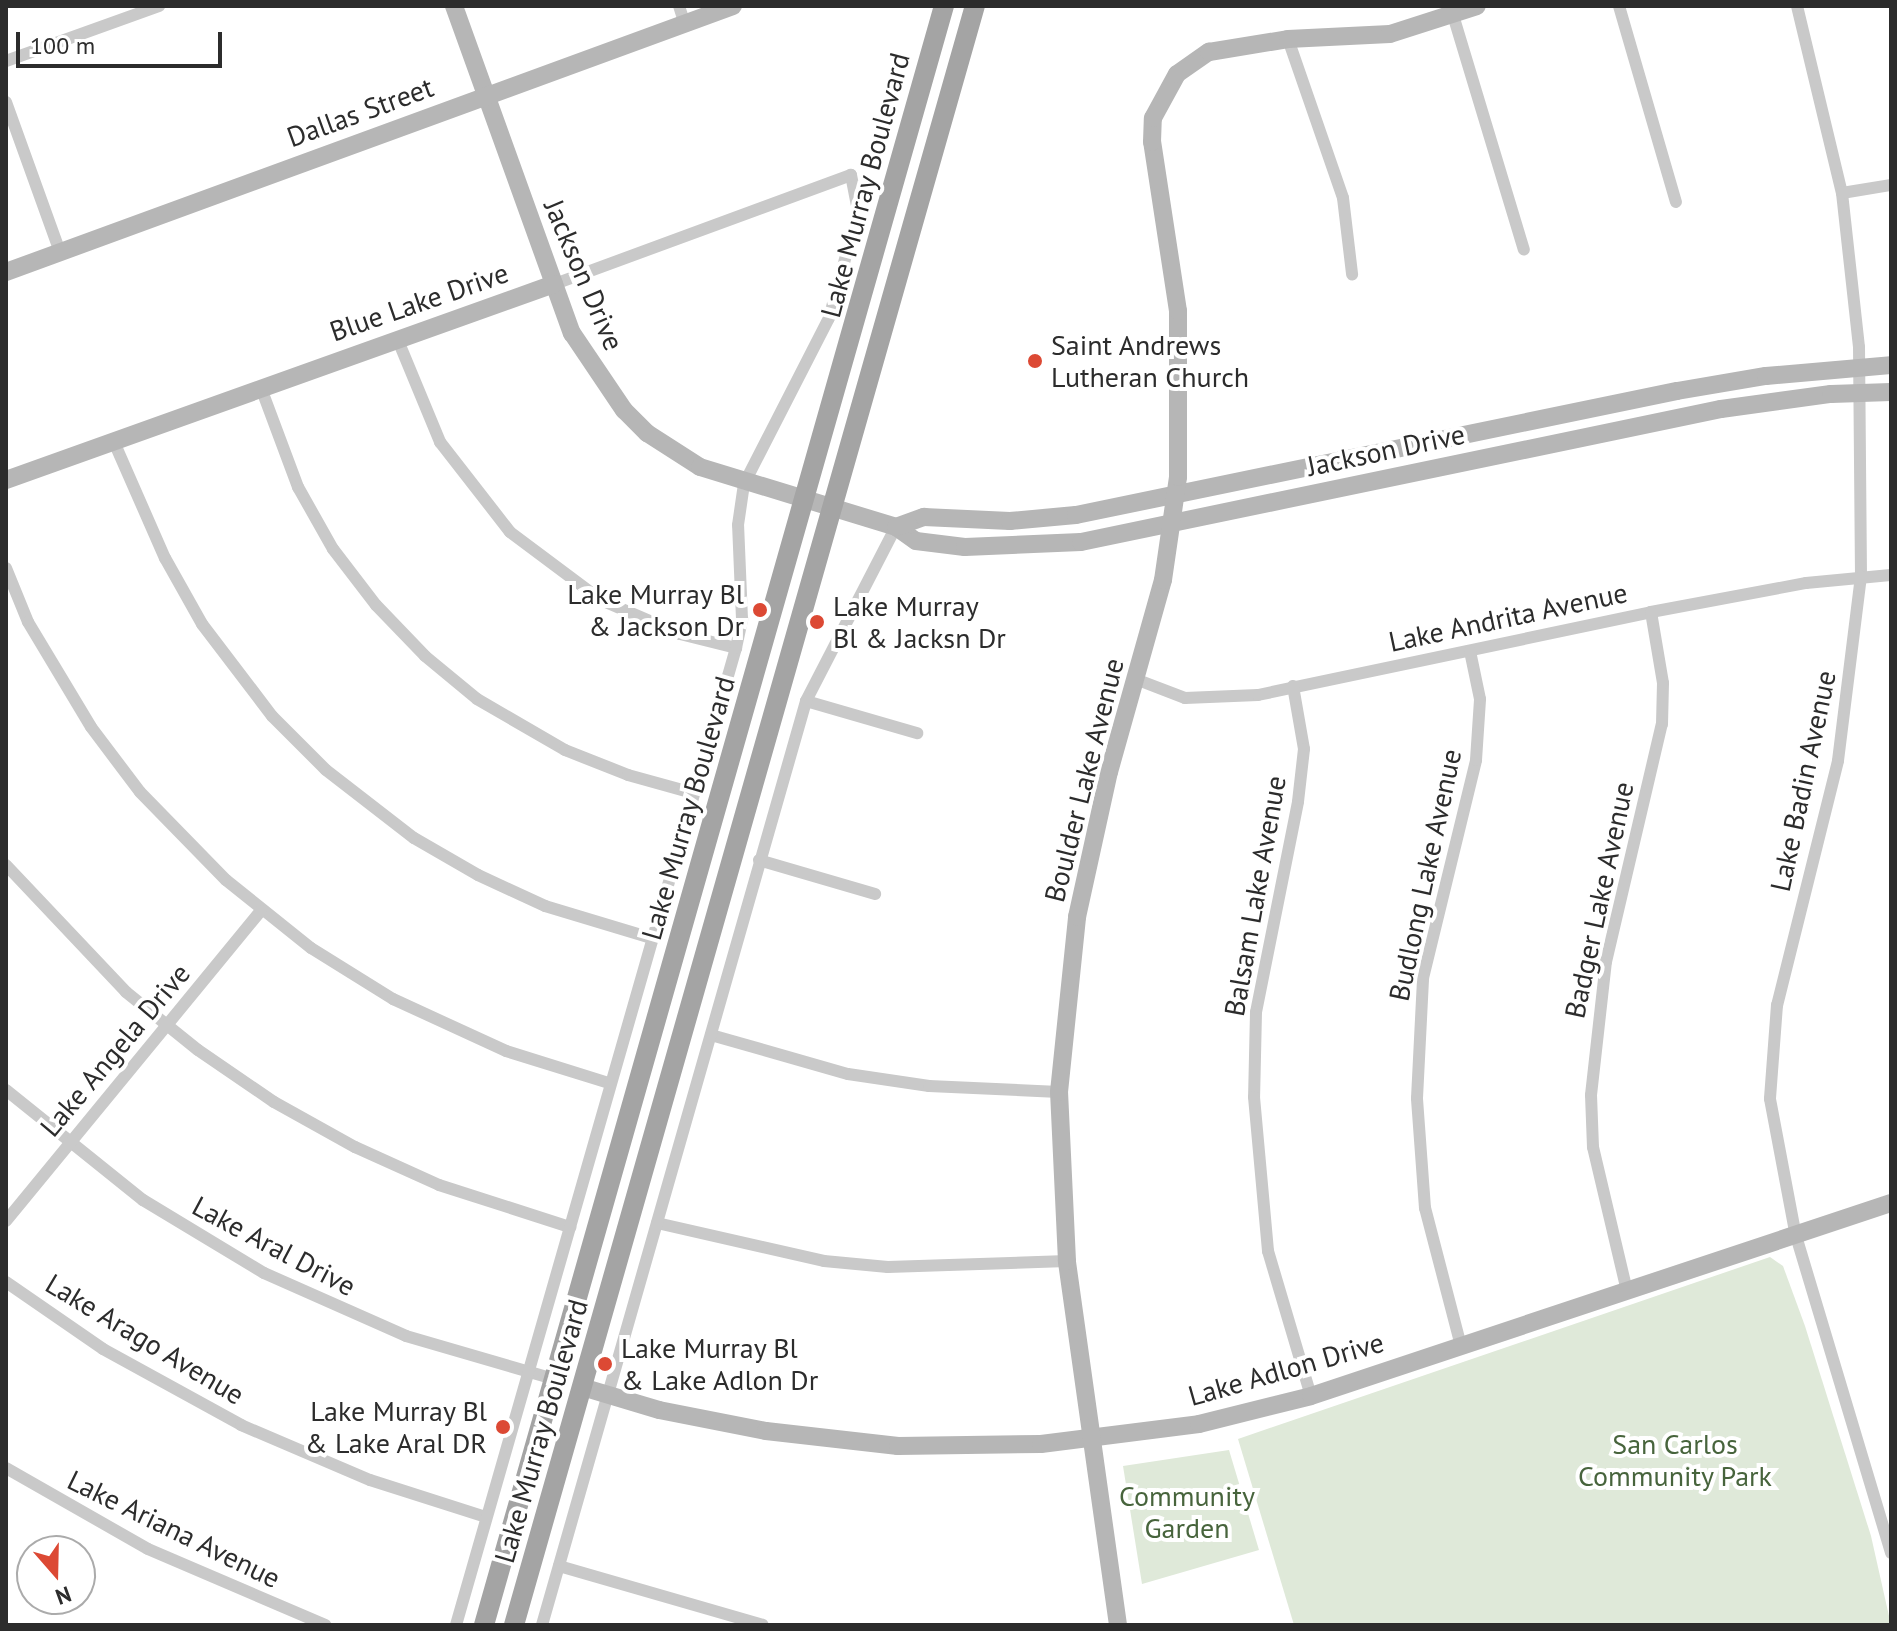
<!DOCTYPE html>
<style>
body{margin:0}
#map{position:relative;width:1897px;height:1631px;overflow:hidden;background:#fff;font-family:"PT Sans",sans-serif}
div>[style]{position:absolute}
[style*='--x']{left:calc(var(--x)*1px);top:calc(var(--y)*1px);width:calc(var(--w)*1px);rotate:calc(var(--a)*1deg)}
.green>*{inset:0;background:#dfe9d9}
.street>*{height:12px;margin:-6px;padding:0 6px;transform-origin:6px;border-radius:6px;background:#c9c9c9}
.secondary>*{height:18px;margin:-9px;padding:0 9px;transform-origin:9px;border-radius:9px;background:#b6b6b6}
.primary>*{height:20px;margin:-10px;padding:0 10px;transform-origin:10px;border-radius:10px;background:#a4a4a4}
.dots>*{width:22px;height:22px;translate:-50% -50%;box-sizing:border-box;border:4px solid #fff;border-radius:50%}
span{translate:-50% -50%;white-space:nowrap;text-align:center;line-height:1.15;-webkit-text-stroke:8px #fff;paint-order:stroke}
.street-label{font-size:28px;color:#2c2c2c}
.poi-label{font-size:28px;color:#2c2c2c}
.left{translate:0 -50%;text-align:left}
.right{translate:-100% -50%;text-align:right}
.park-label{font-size:28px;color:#47643c}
.frame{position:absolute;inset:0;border:8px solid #2c2c2c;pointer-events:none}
.north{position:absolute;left:16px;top:1535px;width:80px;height:80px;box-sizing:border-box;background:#fff;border:2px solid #ababab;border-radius:50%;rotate:160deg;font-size:22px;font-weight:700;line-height:32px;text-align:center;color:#2c2c2c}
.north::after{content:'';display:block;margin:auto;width:28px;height:36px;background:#dc4934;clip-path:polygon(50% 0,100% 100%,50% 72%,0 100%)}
.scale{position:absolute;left:16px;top:32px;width:206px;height:36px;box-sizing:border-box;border:4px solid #2c2c2c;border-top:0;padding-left:10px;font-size:24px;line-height:28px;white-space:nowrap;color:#2c2c2c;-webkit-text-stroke:6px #fff;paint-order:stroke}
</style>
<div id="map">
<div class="green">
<div style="clip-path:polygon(1770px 1257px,1783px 1266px,1805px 1326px,1871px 1536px,1891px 1625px,1294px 1625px,1238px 1439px)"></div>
<div style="clip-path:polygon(1229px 1450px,1259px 1550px,1142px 1584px,1123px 1466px)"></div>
</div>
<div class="street">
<div style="--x:679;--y:6;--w:19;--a:72"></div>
<div style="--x:1619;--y:6;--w:204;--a:73.8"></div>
<div style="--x:1797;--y:6;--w:192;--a:76.5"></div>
<div style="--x:1842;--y:193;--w:155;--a:83.7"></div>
<div style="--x:1859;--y:347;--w:229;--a:89.5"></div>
<div style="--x:1861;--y:576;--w:186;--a:97.1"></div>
<div style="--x:1838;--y:761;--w:252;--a:104"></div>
<div style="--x:1777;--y:1005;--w:94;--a:94.3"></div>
<div style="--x:1770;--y:1099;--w:139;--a:79.3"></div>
<div style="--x:1796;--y:1236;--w:331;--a:73.3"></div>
<div style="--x:1453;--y:15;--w:245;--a:73.2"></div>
<div style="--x:1288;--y:39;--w:168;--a:70.9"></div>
<div style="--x:1343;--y:198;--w:77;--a:83.2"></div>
<div style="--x:6;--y:61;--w:163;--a:-19.8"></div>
<div style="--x:6;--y:102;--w:159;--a:70.2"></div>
<div style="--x:1842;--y:193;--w:50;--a:-9.3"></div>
<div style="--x:397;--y:338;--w:113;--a:67.5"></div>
<div style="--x:440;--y:442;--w:114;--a:52.1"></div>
<div style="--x:510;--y:532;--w:114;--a:36.8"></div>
<div style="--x:601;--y:600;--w:86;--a:23.3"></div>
<div style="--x:680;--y:634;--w:58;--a:14"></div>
<div style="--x:261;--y:388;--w:106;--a:69.5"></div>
<div style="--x:298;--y:487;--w:71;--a:60.6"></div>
<div style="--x:333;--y:549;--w:71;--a:52.5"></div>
<div style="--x:376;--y:605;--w:71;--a:46.1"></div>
<div style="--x:425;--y:656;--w:67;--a:39.6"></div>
<div style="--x:477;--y:699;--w:102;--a:30.1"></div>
<div style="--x:565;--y:750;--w:68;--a:21.6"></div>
<div style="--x:628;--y:775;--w:67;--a:15.5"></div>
<div style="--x:114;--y:442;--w:127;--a:66.3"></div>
<div style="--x:165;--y:558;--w:76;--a:60.7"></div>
<div style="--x:202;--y:624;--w:116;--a:52.7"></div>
<div style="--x:272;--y:716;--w:76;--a:45"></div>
<div style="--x:326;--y:770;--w:111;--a:37.7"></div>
<div style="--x:414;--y:838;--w:74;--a:30"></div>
<div style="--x:478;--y:875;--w:74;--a:24.8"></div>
<div style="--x:545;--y:906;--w:111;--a:16.8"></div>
<div style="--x:6;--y:568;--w:58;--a:67.8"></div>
<div style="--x:28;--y:622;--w:122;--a:59"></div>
<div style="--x:91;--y:727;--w:81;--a:53"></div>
<div style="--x:140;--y:792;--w:123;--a:45.7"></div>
<div style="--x:226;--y:880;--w:109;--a:38.7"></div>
<div style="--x:311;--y:948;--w:97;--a:31.9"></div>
<div style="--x:393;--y:999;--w:124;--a:24.7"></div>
<div style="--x:506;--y:1051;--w:108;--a:17.3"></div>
<div style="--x:1138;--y:680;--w:50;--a:21"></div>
<div style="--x:1185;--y:698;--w:73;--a:-2.4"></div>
<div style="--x:1258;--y:695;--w:402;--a:-11.9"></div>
<div style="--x:1651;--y:612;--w:158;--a:-10.6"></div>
<div style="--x:1806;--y:583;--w:85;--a:-5.4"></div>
<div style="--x:1293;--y:686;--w:64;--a:80.1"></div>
<div style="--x:1304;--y:749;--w:53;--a:96.5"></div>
<div style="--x:1298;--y:802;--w:214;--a:101.3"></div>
<div style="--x:1256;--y:1012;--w:85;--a:91.3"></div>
<div style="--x:1254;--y:1097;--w:155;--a:84.8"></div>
<div style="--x:1268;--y:1251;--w:151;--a:73.5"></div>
<div style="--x:806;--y:701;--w:116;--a:16.1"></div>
<div style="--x:759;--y:860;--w:121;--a:16.3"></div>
<div style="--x:6;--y:865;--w:175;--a:46.6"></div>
<div style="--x:126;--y:992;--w:92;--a:38.9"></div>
<div style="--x:198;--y:1050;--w:92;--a:34.4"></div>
<div style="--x:274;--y:1102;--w:93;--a:29.1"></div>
<div style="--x:355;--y:1147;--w:92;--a:24.3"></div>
<div style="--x:439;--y:1185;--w:138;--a:17.8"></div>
<div style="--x:711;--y:1035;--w:142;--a:15.9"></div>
<div style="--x:848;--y:1074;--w:82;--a:8.4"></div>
<div style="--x:929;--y:1086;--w:130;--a:2.6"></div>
<div style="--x:6;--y:1090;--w:176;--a:38.8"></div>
<div style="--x:143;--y:1200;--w:141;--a:31.1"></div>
<div style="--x:264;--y:1273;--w:155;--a:23.9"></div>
<div style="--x:406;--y:1336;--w:154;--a:16.2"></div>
<div style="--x:6;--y:1221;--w:401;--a:-50.6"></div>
<div style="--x:657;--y:1223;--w:171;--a:12.8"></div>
<div style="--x:824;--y:1261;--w:64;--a:5.4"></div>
<div style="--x:888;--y:1267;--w:179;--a:-1.9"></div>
<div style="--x:6;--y:1282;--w:118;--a:34.6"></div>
<div style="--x:103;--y:1349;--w:158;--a:28.8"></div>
<div style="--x:241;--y:1425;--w:140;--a:23.1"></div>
<div style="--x:370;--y:1480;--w:122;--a:17.7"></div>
<div style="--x:1627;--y:1291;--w:148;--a:-103.3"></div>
<div style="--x:1593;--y:1147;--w:52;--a:-92.2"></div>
<div style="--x:1591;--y:1095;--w:134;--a:-83.6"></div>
<div style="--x:1606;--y:962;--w:244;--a:-76.8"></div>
<div style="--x:1662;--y:724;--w:41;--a:-88.6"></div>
<div style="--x:1663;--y:683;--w:72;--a:-99.6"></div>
<div style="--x:1461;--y:1346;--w:143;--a:-104.6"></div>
<div style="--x:1425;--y:1208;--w:110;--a:-94.2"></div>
<div style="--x:1417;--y:1098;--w:120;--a:-87.1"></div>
<div style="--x:1423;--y:978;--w:224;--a:-76.3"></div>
<div style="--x:1476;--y:760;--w:61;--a:-86.2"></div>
<div style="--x:1480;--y:699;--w:49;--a:-101.8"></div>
<div style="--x:6;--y:1468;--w:163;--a:29.7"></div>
<div style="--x:148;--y:1549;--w:193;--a:23.2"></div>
<div style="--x:559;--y:1566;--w:212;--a:16.1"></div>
<div style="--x:456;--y:1625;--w:1016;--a:-74.01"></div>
<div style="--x:736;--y:648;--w:30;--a:-78"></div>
<div style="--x:742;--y:619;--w:94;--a:-92.4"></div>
<div style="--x:738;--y:525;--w:41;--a:-81.7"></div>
<div style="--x:744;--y:484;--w:186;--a:-62.9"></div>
<div style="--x:829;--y:318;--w:111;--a:-74.8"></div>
<div style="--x:858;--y:211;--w:37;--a:-101"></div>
<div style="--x:851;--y:175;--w:316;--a:159.8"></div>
<div style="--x:542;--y:1625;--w:961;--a:-74.05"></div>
<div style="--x:806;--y:701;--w:196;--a:-62.7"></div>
</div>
<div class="secondary">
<div style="--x:454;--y:6;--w:348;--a:70.2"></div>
<div style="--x:572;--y:333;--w:93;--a:56"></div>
<div style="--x:624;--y:410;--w:33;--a:45"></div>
<div style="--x:647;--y:433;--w:63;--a:32.7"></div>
<div style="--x:700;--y:467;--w:205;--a:17"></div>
<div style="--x:896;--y:527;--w:24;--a:35"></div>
<div style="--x:916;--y:541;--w:49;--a:7"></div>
<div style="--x:965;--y:547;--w:116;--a:-2.5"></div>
<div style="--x:1081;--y:542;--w:654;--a:-11.74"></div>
<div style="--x:1721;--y:409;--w:111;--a:-7.8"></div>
<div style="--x:1831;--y:394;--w:60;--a:-1.9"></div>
<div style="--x:6;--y:272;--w:774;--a:-20.1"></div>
<div style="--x:6;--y:480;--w:582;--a:-19.68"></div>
<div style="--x:896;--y:527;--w:30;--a:-20"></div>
<div style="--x:924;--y:517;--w:86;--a:2.7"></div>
<div style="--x:1010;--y:521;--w:66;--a:-5.2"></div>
<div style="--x:1076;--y:515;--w:614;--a:-11.66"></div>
<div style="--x:1677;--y:391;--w:90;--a:-9.6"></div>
<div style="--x:1766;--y:376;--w:125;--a:-5"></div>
<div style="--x:582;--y:1387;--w:80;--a:16.6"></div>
<div style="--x:659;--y:1410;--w:109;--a:11.1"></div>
<div style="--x:766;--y:1431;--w:133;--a:6.5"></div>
<div style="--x:898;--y:1446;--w:143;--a:-0.8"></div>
<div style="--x:1041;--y:1444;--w:159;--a:-7.2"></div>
<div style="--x:1199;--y:1424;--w:115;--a:-14"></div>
<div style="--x:1311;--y:1396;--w:611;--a:-18.41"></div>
<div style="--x:1118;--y:1625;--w:368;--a:-98"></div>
<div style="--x:1067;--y:1261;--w:169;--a:-92.7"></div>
<div style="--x:1059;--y:1092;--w:176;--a:-84.1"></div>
<div style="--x:1077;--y:917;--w:148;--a:-77.6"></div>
<div style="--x:1109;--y:772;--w:199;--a:-74.3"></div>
<div style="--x:1163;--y:580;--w:104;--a:-81.7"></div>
<div style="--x:1178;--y:477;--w:166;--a:-90"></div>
<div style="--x:1178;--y:311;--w:171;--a:-98.7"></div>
<div style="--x:1152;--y:142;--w:24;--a:-88"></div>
<div style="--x:1153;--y:118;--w:50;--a:-61.4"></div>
<div style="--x:1177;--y:74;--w:39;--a:-35"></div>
<div style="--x:1209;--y:52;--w:80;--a:-9.3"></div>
<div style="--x:1288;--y:39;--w:102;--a:-2.8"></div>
<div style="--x:1390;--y:34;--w:91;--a:-17.8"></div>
</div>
<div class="primary">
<div style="--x:484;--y:1625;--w:1683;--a:-74.14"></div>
<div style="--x:514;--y:1625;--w:1683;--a:-74.11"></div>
</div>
<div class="dots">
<div style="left:1035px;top:361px;background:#dc4934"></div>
<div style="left:760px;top:610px;background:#dc4934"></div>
<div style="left:817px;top:622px;background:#dc4934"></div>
<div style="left:605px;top:1364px;background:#dc4934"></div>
<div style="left:503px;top:1427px;background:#dc4934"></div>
</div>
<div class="street-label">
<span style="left:360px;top:112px;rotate:-20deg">Dallas Street</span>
<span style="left:865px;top:185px;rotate:-75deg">Lake Murray Boulevard</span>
<span style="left:584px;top:275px;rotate:67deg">Jackson Drive</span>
<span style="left:419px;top:302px;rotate:-19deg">Blue Lake Drive</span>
<span style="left:1386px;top:450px;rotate:-12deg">Jackson Drive</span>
<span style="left:1508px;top:617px;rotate:-12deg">Lake Andrita Avenue</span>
<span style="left:1084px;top:780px;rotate:-76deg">Boulder Lake Avenue</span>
<span style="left:1803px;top:781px;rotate:-78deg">Lake Badin Avenue</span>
<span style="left:688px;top:808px;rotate:-74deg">Lake Murray Boulevard</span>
<span style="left:1425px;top:875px;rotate:-78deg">Budlong Lake Avenue</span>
<span style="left:1255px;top:896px;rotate:-80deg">Balsam Lake Avenue</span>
<span style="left:1599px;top:900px;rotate:-78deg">Badger Lake Avenue</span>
<span style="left:115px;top:1050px;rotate:-50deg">Lake Angela Drive</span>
<span style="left:274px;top:1246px;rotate:28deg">Lake Aral Drive</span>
<span style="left:145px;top:1339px;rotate:31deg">Lake Arago Avenue</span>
<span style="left:1286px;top:1369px;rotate:-16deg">Lake Adlon Drive</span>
<span style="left:541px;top:1431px;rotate:-74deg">Lake Murray Boulevard</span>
<span style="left:174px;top:1529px;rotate:26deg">Lake Ariana Avenue</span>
</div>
<div class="poi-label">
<span class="left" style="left:1051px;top:361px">Saint Andrews<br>Lutheran Church</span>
<span class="right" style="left:744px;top:610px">Lake Murray Bl<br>&amp; Jackson Dr</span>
<span class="left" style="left:833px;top:622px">Lake Murray<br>Bl &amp; Jacksn Dr</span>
<span class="left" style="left:621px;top:1364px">Lake Murray Bl<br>&amp; Lake Adlon Dr</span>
<span class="right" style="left:487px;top:1427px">Lake Murray Bl<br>&amp; Lake Aral DR</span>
</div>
<div class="park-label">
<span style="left:1675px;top:1460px">San Carlos<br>Community Park</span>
<span style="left:1187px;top:1512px">Community<br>Garden</span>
</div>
<div class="frame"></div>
<div class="north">N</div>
<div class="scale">100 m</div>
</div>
